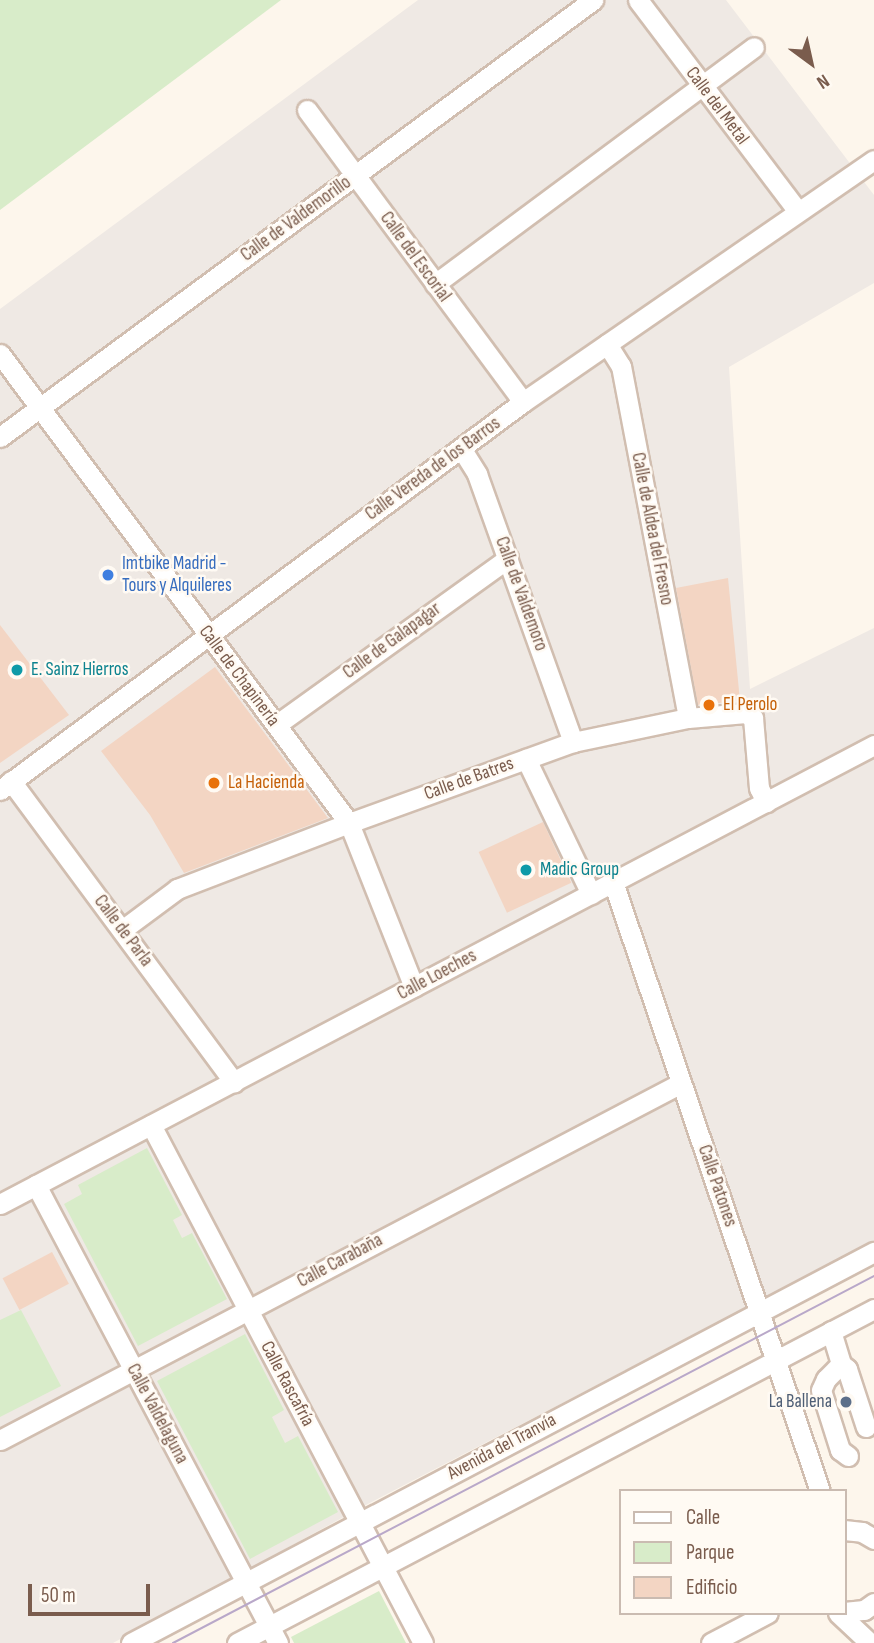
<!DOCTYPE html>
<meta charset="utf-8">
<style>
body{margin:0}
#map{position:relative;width:874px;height:1643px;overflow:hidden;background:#fdf6ec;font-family:"Sofia Sans Condensed",sans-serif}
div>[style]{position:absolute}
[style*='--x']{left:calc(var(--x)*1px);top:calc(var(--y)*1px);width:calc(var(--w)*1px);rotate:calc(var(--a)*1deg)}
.industrial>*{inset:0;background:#efe9e4}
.green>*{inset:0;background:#d8ecc9}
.building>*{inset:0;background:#f3d5c3;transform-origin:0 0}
.roads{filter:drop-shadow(2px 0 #d1beb0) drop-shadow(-2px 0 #d1beb0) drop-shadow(0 2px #d1beb0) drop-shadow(0 -2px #d1beb0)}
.minor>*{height:19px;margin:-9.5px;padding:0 9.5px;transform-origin:9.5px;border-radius:9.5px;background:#fff}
.tram>*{height:2px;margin:-1px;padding:0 1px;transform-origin:1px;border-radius:1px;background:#b9a8c9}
.dots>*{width:19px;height:19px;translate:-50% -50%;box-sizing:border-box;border:4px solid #fffaf3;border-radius:50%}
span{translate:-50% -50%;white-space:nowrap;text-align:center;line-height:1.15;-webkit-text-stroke:5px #fffaf3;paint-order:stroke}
.street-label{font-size:19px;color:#7a5c4d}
.shop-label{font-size:19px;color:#366cbe}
.left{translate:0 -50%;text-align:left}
.culture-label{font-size:19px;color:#0d838f}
.food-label{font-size:19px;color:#c56008}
.service-label{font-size:19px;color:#4e5e75}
.right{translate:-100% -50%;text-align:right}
.legend{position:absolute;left:619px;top:1489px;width:228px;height:126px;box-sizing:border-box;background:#fffaf3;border:2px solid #cabbb1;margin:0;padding:9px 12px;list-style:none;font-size:21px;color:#7a5c4d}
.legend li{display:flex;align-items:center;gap:14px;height:35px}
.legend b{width:35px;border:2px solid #cabbb1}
.north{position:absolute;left:776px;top:28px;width:70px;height:70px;-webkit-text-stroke:5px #fffaf3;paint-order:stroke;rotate:147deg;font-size:19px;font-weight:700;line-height:28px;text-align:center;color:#7a5c4d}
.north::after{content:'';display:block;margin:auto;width:24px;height:32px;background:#7a5c4d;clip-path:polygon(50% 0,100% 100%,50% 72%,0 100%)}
.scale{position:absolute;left:28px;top:1584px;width:122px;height:32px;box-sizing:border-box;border:4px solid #7a5c4d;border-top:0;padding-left:9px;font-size:21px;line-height:24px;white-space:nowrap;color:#7a5c4d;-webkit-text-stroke:5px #fffaf3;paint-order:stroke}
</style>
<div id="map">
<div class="industrial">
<div style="clip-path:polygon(418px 0,726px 0,874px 195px,874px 283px,729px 367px,750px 689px,874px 628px,874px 1241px,362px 1507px,113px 1643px,0 1643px,0 309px)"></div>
</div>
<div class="green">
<div style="clip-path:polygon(0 0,281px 0,0 210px)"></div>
<div style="clip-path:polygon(147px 1148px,182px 1215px,173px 1220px,182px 1238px,192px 1233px,227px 1299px,138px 1346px,64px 1204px,82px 1194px,78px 1185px)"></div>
<div style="clip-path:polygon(21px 1310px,61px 1386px,0 1417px,0 1320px)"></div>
<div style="clip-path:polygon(245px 1334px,284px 1410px,272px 1417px,285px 1443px,298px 1436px,338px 1512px,250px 1559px,157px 1381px)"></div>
<div style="clip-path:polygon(379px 1591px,406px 1643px,294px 1643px,291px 1637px)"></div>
</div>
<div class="building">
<div style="clip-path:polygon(728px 578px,740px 701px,698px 705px,676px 588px)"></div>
<div style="clip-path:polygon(0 625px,69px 715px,0 763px)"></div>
<div style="clip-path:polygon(215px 667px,328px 818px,184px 873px,150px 815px,101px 751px)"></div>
<div style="left:543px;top:822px;width:67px;height:71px;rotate:65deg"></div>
<div style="left:52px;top:1252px;width:36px;height:56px;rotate:62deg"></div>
</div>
<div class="roads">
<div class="minor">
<div style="--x:638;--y:0;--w:263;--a:52.9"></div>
<div style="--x:307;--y:110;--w:363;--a:53.5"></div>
<div style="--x:435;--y:284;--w:397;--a:-36.6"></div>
<div style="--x:607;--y:344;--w:26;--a:58"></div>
<div style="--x:621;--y:366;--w:358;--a:79.2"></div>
<div style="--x:0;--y:354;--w:585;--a:53.35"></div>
<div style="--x:349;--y:823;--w:176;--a:68.4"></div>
<div style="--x:0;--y:437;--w:737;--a:-36.39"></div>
<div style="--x:461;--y:448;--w:31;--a:58"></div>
<div style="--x:477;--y:474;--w:285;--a:70.3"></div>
<div style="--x:276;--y:725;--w:286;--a:-35.7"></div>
<div style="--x:526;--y:759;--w:150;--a:64.3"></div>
<div style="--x:11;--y:781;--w:375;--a:53.5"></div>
<div style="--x:0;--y:790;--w:651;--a:-36.57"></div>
<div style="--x:523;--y:402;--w:426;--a:-34.6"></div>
<div style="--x:613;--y:882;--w:643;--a:71.23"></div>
<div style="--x:122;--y:930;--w:69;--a:-36.7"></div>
<div style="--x:177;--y:889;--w:184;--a:-21"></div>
<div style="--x:349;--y:823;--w:238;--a:-19.9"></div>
<div style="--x:573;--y:742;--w:117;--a:-11.8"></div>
<div style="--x:688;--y:718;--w:58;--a:-4.9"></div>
<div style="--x:746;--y:713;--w:9;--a:36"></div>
<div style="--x:753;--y:718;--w:70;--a:85.1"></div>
<div style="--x:759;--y:788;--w:16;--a:63"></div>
<div style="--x:151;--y:1125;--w:585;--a:62.3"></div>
<div style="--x:36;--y:1185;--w:518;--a:62.15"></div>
<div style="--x:0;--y:1204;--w:987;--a:-27.71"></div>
<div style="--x:831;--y:1331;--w:34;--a:73"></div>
<div style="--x:841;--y:1364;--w:21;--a:135"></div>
<div style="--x:826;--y:1379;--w:12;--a:114"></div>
<div style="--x:821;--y:1390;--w:63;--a:72.4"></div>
<div style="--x:840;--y:1450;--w:10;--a:37"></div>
<div style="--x:841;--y:1364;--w:8;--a:40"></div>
<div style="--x:847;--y:1369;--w:61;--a:71.9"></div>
<div style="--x:0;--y:1440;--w:769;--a:-27.66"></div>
<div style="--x:844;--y:1530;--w:18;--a:6"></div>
<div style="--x:862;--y:1532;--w:14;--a:30"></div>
<div style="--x:844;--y:1612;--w:20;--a:-6"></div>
<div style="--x:864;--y:1610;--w:12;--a:-35"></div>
<div style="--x:838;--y:1613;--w:44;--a:43.2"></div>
<div style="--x:131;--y:1643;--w:840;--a:-27.76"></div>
<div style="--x:237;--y:1643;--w:719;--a:-27.67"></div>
<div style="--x:711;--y:1643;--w:64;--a:-27.8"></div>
</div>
</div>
<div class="tram">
<div style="--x:173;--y:1643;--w:791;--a:-27.63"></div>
</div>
<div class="dots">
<div style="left:108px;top:575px;background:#3f7fe0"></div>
<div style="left:17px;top:670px;background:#0f9aa8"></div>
<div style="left:709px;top:705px;background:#e8710a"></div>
<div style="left:214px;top:783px;background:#e8710a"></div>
<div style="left:526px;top:870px;background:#0f9aa8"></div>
<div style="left:846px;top:1402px;background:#5c6f8a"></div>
</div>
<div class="street-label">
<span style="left:717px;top:106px;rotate:53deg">Calle del Metal</span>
<span style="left:296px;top:219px;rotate:-36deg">Calle de Valdemorillo</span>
<span style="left:415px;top:257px;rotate:54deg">Calle del Escorial</span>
<span style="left:433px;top:469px;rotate:-36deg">Calle Vereda de los Barros</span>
<span style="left:652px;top:529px;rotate:79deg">Calle de Aldea del Fresno</span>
<span style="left:521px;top:594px;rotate:70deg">Calle de Valdemoro</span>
<span style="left:392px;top:641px;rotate:-36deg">Calle de Galapagar</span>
<span style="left:239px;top:676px;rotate:53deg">Calle de Chapinería</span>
<span style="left:469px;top:779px;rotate:-20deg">Calle de Batres</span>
<span style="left:123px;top:931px;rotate:53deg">Calle de Parla</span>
<span style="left:437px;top:975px;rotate:-28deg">Calle Loeches</span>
<span style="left:717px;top:1186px;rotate:71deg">Calle Patones</span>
<span style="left:340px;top:1261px;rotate:-28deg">Calle Carabaña</span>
<span style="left:287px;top:1384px;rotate:62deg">Calle Rascafría</span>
<span style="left:157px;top:1414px;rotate:62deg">Calle Valdelaguna</span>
<span style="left:502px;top:1447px;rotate:-28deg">Avenida del Tranvía</span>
</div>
<div class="shop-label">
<span class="left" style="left:122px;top:575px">Imtbike Madrid -<br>Tours y Alquileres</span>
</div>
<div class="culture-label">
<span class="left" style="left:31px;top:670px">E. Sainz Hierros</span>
<span class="left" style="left:540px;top:870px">Madic Group</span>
</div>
<div class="food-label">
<span class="left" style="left:723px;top:705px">El Perolo</span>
<span class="left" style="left:228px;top:783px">La Hacienda</span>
</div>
<div class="service-label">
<span class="right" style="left:832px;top:1402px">La Ballena</span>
</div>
<ul class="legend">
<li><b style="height:9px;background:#fff"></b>Calle</li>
<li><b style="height:19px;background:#d8ecc9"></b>Parque</li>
<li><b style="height:19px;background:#f3d5c3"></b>Edificio</li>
</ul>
<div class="north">N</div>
<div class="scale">50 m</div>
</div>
